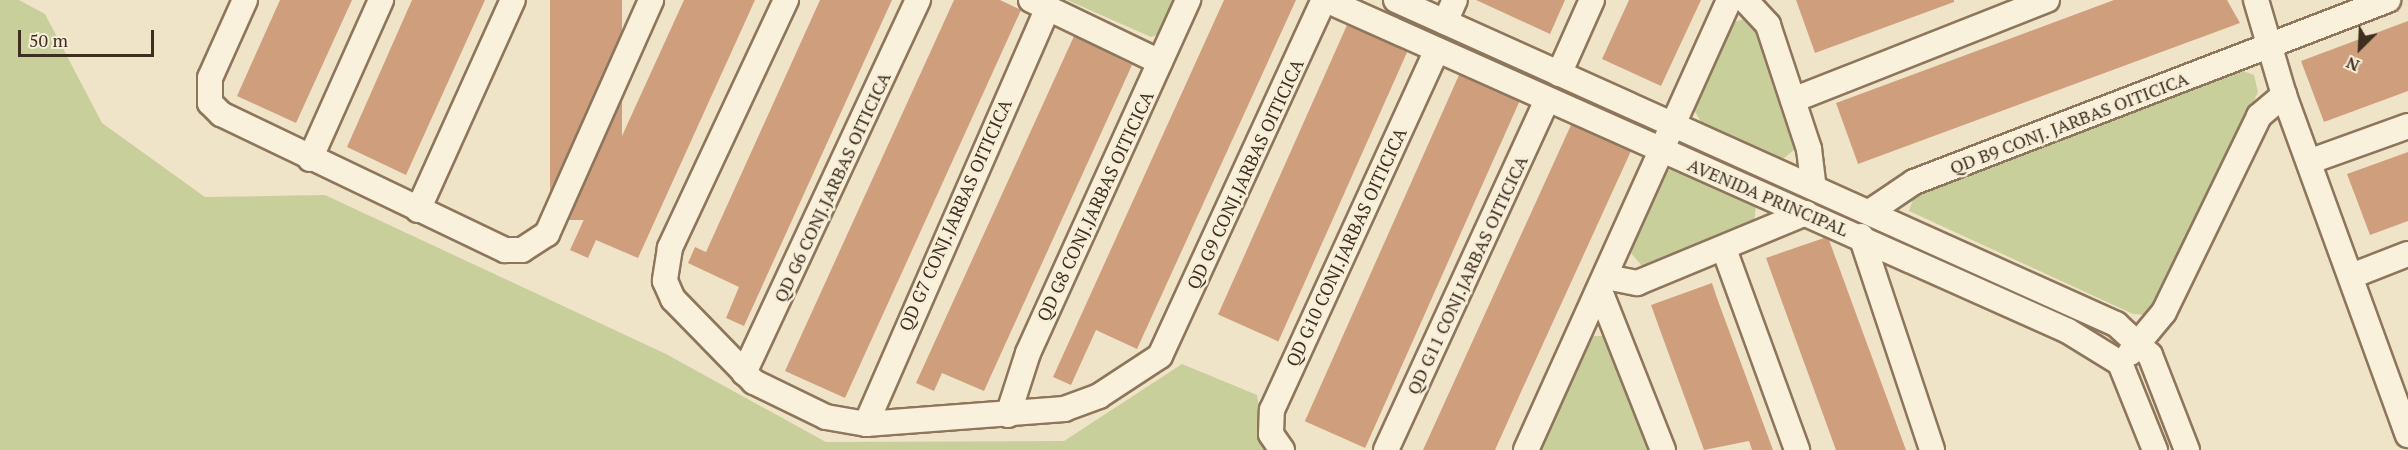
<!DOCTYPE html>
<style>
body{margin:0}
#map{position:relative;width:2408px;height:450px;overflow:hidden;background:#f0e4c8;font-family:"PT Serif",serif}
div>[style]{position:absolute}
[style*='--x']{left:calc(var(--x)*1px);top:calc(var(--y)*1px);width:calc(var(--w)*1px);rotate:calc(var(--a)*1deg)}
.green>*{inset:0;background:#c9cf9b}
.building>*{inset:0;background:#cf9f7d;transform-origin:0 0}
.roads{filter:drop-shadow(2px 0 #8d765c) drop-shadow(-2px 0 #8d765c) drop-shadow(0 2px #8d765c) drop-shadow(0 -2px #8d765c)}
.minor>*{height:24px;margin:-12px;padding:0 12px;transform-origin:12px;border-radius:12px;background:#faf1dc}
span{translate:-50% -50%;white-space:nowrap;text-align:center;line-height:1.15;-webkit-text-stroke:5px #f7eed8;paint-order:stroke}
.street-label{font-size:18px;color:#3d2e20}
.north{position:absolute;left:2330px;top:18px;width:60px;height:60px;-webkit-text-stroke:4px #f7eed8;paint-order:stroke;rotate:204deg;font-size:16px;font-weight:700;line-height:24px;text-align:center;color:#3d2e20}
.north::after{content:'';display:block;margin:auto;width:21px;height:27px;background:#3d2e20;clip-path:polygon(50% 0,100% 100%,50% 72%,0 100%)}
.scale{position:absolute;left:18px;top:30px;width:136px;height:27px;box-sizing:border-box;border:3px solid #3d2e20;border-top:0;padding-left:8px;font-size:18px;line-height:21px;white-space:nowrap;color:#3d2e20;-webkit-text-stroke:4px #f7eed8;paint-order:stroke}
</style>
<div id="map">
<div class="green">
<div style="clip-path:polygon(0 0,19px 0,45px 14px,102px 123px,205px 197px,325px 195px,666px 354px,826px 442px,1064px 441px,1182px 364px,1257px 395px,1266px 450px,0 450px)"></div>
<div style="clip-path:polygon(1067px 0,1180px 0,1163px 33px,1151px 37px)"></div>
<div style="clip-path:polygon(1751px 17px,1758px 20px,1801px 144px,1782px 160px,1701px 122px,1693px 108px,1730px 23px)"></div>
<div style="clip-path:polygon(2238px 69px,2254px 75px,2258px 92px,2163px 302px,2147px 315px,2133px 314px,1909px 211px,1916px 190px)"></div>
<div style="clip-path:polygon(1678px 168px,1756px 203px,1754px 225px,1650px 268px,1642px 266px,1625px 246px,1662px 172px)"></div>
<div style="clip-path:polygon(1594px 336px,1605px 336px,1653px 450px,1541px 450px,1586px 342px)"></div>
</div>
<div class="building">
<div style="clip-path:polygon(280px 0,352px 0,296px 123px,237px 96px)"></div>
<div style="clip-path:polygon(412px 0,485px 0,406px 175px,347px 147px)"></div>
<div style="left:550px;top:0;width:72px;height:220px"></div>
<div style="clip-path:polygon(684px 0,755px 0,638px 258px,596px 240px,588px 258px,570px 250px)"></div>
<div style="clip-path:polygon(820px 0,892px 0,744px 326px,726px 318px,739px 287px,688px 263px,695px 247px,706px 252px)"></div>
<div style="clip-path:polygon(954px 0,1000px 0,1021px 10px,845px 398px,785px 371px)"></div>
<div style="clip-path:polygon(1224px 0,1296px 0,1137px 349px,1096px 330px,1071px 385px,1053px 377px)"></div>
<div style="clip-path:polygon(1476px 0,1565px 0,1550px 34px)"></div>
<div style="clip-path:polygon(1629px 0,1701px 0,1661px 86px,1602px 59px)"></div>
<div style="clip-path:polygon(1796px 0,1954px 0,1954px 2px,1815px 53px)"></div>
<div style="clip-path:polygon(2114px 0,2227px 0,2240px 23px,1858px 164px,1836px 103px)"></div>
<div style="clip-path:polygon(2408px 21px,2408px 91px,2324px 122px,2301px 61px)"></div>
<div style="left:1347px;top:25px;width:66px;height:317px;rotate:24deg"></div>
<div style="clip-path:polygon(1074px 36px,1132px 65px,984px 391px,942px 373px,934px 391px,916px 383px)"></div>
<div style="left:1459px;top:75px;width:66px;height:379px;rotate:24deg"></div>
<div style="clip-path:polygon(1571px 125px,1631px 151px,1521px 392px,1495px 450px,1423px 450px)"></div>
<div style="clip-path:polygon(2408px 152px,2408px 221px,2370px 235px,2347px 174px)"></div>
<div style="clip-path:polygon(1824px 238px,1829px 240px,1906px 450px,1836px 450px,1766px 258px)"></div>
<div style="clip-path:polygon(1712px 283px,1717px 298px,1773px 450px,1752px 450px,1749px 441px,1704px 450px,1660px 330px,1651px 305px)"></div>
</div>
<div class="roads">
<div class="minor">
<div style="--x:245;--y:0;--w:85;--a:114.2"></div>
<div style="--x:210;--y:78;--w:25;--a:90"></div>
<div style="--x:210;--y:103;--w:16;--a:45"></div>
<div style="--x:221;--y:114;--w:315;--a:25.6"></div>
<div style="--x:505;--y:250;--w:17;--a:0"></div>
<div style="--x:522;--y:250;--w:30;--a:-33"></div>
<div style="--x:547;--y:234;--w:256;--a:-66"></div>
<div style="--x:786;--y:0;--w:274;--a:115.1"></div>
<div style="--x:670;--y:248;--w:33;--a:99"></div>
<div style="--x:665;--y:281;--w:20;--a:66"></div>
<div style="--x:673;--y:299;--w:116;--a:45.7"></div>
<div style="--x:754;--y:382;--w:80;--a:25.9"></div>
<div style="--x:826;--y:417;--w:41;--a:9.9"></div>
<div style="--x:866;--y:424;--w:199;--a:-4.3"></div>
<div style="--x:1064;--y:409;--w:37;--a:-20"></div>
<div style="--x:1099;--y:396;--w:73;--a:-33.3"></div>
<div style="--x:1160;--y:356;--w:392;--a:-65.3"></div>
<div style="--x:1031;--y:0;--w:143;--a:25.7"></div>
<div style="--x:1326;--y:0;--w:812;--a:24.04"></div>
<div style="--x:2068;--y:331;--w:61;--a:31.6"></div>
<div style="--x:2120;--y:363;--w:94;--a:68.1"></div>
<div style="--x:1396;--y:0;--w:790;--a:24.23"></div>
<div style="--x:2116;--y:324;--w:46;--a:42.4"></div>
<div style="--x:2150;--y:355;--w:102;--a:68.7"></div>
<div style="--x:1745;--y:0;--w:34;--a:47"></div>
<div style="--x:1768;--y:25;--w:131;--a:71.7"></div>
<div style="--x:1809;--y:149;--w:38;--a:83"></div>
<div style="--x:2256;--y:0;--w:99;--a:73.6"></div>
<div style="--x:2284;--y:95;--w:362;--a:70"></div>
<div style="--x:1445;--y:22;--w:24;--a:-66"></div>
<div style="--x:1559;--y:74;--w:81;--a:-66"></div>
<div style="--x:1793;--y:100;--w:273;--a:-21.5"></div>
<div style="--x:310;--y:159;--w:174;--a:-65.9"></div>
<div style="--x:2311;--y:161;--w:103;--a:-19.8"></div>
<div style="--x:418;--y:210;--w:230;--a:-65.7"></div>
<div style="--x:1871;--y:211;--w:52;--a:-34"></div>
<div style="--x:1914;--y:182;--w:508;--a:-21.01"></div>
<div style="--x:1861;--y:236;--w:225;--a:71.6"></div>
<div style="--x:1724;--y:249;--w:214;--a:70"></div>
<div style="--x:2354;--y:275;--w:58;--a:-21.3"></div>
<div style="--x:1606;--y:277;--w:32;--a:11"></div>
<div style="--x:1637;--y:283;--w:183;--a:-22.5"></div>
<div style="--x:1600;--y:291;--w:171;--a:68.4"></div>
<div style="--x:2130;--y:353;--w:53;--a:-50.3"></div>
<div style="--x:2164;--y:312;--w:218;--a:-64.1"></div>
<div style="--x:2259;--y:116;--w:33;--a:-40"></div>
<div style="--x:744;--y:373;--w:412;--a:-65"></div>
<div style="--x:1008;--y:415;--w:65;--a:-72.1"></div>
<div style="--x:1028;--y:353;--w:388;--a:-65.6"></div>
<div style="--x:866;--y:424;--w:454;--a:-66.4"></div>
<div style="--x:1282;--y:450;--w:19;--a:-125"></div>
<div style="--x:1271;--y:434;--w:24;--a:-88"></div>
<div style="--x:1272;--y:410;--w:396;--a:-65.4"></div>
<div style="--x:1386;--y:450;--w:385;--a:-65.3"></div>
<div style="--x:1526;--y:450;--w:494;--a:-65.7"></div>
</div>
</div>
<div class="street-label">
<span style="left:2069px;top:123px;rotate:-21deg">QD B9 CONJ. JARBAS OITICICA</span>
<span style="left:1245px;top:174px;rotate:-65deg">QD G9 CONJ.JARBAS OITICICA</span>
<span style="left:832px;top:187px;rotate:-65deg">QD G6 CONJ.JARBAS OITICICA</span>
<span style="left:1768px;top:197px;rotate:23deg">AVENIDA PRINCIPAL</span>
<span style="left:1095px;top:206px;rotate:-65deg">QD G8 CONJ.JARBAS OITICICA</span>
<span style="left:955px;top:215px;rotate:-66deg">QD G7 CONJ.JARBAS OITICICA</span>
<span style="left:1346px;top:247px;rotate:-65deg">QD G10 CONJ.JARBAS OITICICA</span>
<span style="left:1467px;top:275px;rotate:-65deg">QD G11 CONJ.JARBAS OITICICA</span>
</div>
<div class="north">N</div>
<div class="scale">50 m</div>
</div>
